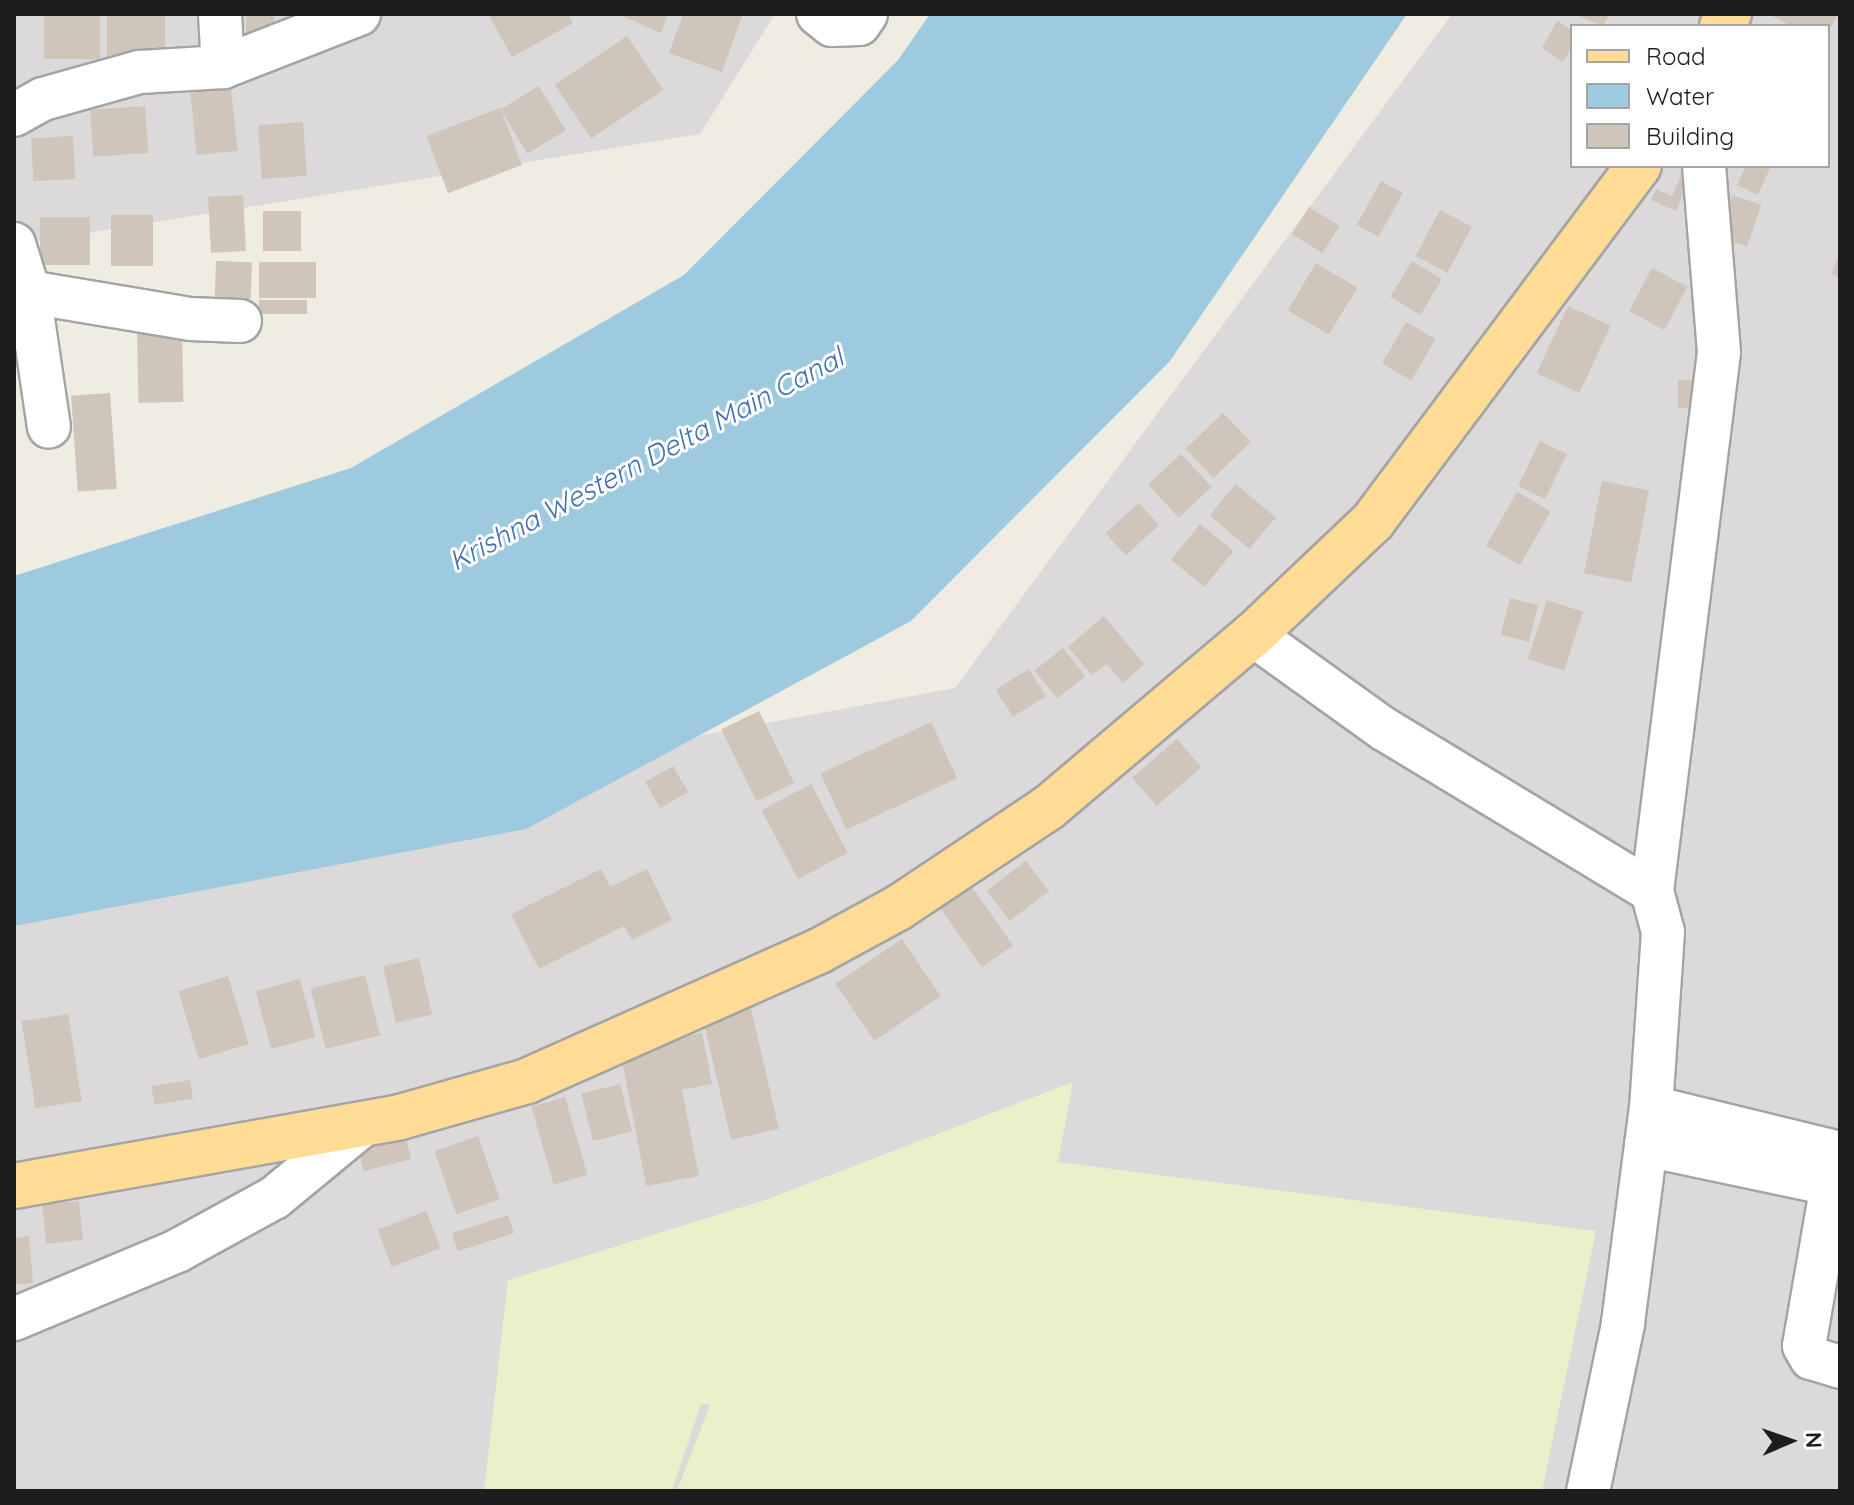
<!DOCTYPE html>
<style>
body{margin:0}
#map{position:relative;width:1854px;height:1505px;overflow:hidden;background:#efece1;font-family:Quicksand,sans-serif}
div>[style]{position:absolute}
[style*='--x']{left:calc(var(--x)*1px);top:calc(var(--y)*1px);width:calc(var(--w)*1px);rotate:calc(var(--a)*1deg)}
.residential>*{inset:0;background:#dbd9d9}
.farmland>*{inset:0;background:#e9f0ca}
.water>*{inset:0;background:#9ecae0}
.building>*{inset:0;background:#cfc5ba;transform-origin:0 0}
.roads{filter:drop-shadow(2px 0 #a4a4a4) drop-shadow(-2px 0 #a4a4a4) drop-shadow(0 2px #a4a4a4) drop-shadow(0 -2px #a4a4a4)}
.minor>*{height:42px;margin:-21px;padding:0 21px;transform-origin:21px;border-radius:21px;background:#fff}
.major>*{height:44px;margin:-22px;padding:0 22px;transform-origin:22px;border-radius:22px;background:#ffdc96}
span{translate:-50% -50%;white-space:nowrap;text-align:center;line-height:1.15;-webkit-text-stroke:6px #fff;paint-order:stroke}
.water-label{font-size:28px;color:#426fb3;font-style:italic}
.frame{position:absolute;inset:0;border:16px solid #1d1d1d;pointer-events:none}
.legend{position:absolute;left:1570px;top:24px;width:260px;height:144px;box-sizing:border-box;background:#fff;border:2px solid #a5a5a5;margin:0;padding:10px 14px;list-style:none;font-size:24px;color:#1d1d1d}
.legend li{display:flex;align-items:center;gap:16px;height:40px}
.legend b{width:40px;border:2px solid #a5a5a5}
.north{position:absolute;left:1750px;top:1401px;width:80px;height:80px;-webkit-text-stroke:6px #fff;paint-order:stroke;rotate:88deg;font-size:22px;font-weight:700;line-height:32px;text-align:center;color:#1d1d1d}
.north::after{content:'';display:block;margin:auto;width:28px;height:36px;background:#1d1d1d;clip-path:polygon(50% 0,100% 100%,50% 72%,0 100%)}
</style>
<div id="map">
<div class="residential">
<div style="clip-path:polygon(14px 14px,775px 14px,700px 134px,14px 245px)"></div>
<div style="clip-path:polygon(evenodd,1452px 14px,1840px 14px,1840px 1491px,14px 1491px,14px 863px,955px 688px,1452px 14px,1572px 26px,1828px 26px,1828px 166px,1572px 166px,1572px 26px)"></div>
</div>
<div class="farmland">
<div style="clip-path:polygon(1073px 1082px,1058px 1162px,1596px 1231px,1542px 1491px,677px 1491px,710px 1405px,701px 1404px,672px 1491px,484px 1491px,508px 1280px,768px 1199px)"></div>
</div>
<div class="water">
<div style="clip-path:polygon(930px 14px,1407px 14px,1170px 361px,911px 621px,526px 829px,14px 926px,14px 576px,351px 468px,684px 275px,898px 60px)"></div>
</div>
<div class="building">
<div style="left:44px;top:14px;width:56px;height:45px"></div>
<div style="left:107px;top:14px;width:58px;height:49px"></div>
<div style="left:246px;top:14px;width:28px;height:25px"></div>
<div style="clip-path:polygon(488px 14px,568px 14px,573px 23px,512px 57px)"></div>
<div style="clip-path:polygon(618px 14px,668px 14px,661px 33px)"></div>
<div style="clip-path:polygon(683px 14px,743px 14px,722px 72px,669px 53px)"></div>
<div style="clip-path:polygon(1574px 14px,1610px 14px,1603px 26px)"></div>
<div style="clip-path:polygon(1769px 14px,1834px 14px,1837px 16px,1828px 32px,1828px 26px,1791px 26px)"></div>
<div style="clip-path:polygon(1557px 21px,1572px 30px,1572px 47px,1563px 62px,1542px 48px)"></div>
<div style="left:627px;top:36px;width:65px;height:87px;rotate:56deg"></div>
<div style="left:539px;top:86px;width:52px;height:45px;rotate:59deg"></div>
<div style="left:231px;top:88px;width:63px;height:41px;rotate:84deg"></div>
<div style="left:145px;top:106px;width:47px;height:55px;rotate:86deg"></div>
<div style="left:500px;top:108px;width:61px;height:79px;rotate:69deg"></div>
<div style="left:303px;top:122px;width:54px;height:45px;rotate:86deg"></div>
<div style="left:73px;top:136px;width:43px;height:42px;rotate:87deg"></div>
<div style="clip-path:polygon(1685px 166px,1693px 170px,1676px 211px,1651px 200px,1656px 189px,1672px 196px)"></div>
<div style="clip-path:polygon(1746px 166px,1771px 166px,1758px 195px,1737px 185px)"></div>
<div style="left:1381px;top:181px;width:25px;height:50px;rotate:29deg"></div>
<div style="left:243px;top:195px;width:56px;height:35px;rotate:87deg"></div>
<div style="left:1732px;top:195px;width:31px;height:44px;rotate:19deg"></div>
<div style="left:1309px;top:207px;width:36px;height:32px;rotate:32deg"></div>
<div style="left:1440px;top:210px;width:36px;height:52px;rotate:28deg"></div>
<div style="left:263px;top:211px;width:38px;height:40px"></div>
<div style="left:111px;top:215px;width:42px;height:51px"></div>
<div style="left:40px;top:217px;width:50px;height:48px"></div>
<div style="clip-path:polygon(1840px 253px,1840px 278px,1831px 274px)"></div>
<div style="left:216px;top:261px;width:36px;height:37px;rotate:2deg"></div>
<div style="left:1412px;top:261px;width:35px;height:42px;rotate:31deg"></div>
<div style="left:259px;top:262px;width:57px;height:36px"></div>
<div style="left:1316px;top:263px;width:48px;height:55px;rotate:31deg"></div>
<div style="left:1652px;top:268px;width:40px;height:49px;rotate:28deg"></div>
<div style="left:307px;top:300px;width:14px;height:48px;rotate:90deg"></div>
<div style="left:1568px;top:306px;width:47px;height:74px;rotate:25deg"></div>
<div style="clip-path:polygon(14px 310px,23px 362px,14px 363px)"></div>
<div style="left:182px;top:322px;width:80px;height:45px;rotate:89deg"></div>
<div style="left:1406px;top:322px;width:34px;height:48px;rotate:30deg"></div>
<div style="left:1678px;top:380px;width:23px;height:28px"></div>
<div style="left:110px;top:393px;width:96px;height:39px;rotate:86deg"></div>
<div style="left:1223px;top:413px;width:40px;height:52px;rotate:46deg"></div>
<div style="left:1540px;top:441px;width:30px;height:50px;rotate:26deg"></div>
<div style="left:1181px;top:454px;width:45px;height:45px;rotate:47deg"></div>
<div style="left:1602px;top:481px;width:48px;height:94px;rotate:11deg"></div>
<div style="left:1236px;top:484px;width:52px;height:41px;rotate:40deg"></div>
<div style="left:1517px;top:492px;width:39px;height:62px;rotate:30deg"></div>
<div style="left:1139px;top:503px;width:30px;height:45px;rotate:48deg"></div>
<div style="left:1200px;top:524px;width:43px;height:46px;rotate:39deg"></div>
<div style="left:1510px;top:598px;width:29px;height:38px;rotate:14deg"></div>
<div style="left:1547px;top:600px;width:38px;height:62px;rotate:18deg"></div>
<div style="clip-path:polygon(1104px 616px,1144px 664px,1123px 683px,1107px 664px,1092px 675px,1068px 647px)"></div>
<div style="left:1063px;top:648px;width:36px;height:36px;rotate:52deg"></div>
<div style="left:1029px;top:669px;width:32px;height:39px;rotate:58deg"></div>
<div style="left:759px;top:711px;width:80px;height:42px;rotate:64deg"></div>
<div style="left:931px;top:722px;width:62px;height:122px;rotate:65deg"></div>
<div style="left:1177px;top:739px;width:37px;height:59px;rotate:49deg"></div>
<div style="left:673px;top:766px;width:30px;height:32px;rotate:60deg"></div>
<div style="left:811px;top:784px;width:78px;height:56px;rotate:62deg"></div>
<div style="left:1026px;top:861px;width:38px;height:49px;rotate:53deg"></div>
<div style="clip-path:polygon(601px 869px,610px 887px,647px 869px,672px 920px,632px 940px,624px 926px,539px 969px,511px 914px)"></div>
<div style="left:967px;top:880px;width:80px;height:38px;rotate:55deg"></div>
<div style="left:902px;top:939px;width:69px;height:80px;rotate:56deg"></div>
<div style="left:419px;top:958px;width:58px;height:37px;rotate:77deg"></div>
<div style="left:365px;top:975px;width:62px;height:56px;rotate:76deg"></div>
<div style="left:228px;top:976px;width:71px;height:52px;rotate:73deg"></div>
<div style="left:300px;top:979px;width:60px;height:46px;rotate:75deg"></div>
<div style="left:750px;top:1004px;width:128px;height:49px;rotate:77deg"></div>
<div style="left:68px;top:1014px;width:88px;height:47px;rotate:81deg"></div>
<div style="clip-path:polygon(702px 1033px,712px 1084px,682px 1090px,699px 1176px,646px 1186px,620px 1049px)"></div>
<div style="left:190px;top:1080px;width:19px;height:39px;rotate:81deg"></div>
<div style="left:620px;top:1084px;width:49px;height:40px;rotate:76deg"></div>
<div style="left:565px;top:1097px;width:81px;height:35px;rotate:74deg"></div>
<div style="left:404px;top:1130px;width:30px;height:49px;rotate:76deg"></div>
<div style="left:478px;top:1136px;width:67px;height:46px;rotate:71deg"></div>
<div style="left:79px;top:1201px;width:39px;height:37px;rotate:84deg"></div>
<div style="left:426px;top:1211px;width:40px;height:52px;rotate:69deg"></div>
<div style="left:508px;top:1215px;width:19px;height:59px;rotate:72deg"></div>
<div style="clip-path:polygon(29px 1236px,33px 1283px,14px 1285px,14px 1238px)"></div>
</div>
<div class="roads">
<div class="minor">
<div style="--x:220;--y:14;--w:53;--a:86.8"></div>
<div style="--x:818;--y:14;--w:18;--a:38"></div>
<div style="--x:832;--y:25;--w:27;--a:-2"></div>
<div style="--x:859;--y:24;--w:12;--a:-55"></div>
<div style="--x:14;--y:115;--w:33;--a:-29"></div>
<div style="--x:43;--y:99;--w:101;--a:-15.6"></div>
<div style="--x:140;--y:72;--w:83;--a:-3.4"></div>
<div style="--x:223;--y:67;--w:146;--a:-21.3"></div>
<div style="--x:14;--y:244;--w:50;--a:72.6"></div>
<div style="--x:29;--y:292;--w:136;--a:81.6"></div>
<div style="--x:29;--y:292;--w:163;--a:9.5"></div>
<div style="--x:190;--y:319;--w:50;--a:2.3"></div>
<div style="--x:1253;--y:635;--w:161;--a:35.7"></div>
<div style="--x:1384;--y:729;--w:313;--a:31.2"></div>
<div style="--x:1652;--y:891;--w:42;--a:75"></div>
<div style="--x:1663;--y:932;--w:175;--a:93.9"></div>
<div style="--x:1651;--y:1107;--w:219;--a:97.4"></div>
<div style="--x:1623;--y:1324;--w:171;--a:101.8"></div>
<div style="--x:1652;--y:891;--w:543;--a:-82.91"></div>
<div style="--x:1719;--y:352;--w:187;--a:-94.6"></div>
<div style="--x:1651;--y:1107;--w:195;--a:13.7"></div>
<div style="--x:1646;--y:1145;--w:198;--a:11.9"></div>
<div style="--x:1832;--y:1184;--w:164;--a:99.8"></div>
<div style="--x:1804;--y:1346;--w:14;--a:60"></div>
<div style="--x:1811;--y:1358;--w:30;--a:17"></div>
<div style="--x:14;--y:1319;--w:177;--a:-22.6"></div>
<div style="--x:177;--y:1251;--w:111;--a:-28.7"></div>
<div style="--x:274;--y:1198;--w:118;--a:-39.5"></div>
</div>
<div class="major">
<div style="--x:1722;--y:26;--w:14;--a:-60"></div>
<div style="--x:14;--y:1186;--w:392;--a:-10.1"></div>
<div style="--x:400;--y:1117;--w:132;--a:-15.8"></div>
<div style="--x:527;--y:1081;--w:320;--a:-24"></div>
<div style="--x:819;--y:951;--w:90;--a:-28.6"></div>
<div style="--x:898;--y:908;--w:180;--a:-33.7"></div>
<div style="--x:1048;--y:808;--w:268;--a:-40.2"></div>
<div style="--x:1253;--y:635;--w:166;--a:-43.5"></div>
<div style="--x:1373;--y:521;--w:444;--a:-53.2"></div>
</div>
</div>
<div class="water-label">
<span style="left:646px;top:459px;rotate:-28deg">Krishna Western Delta Main Canal</span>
</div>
<div class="frame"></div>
<ul class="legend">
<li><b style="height:10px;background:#ffdc96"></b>Road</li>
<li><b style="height:22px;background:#9ecae0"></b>Water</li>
<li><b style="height:22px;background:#cfc5ba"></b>Building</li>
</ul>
<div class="north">N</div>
</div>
